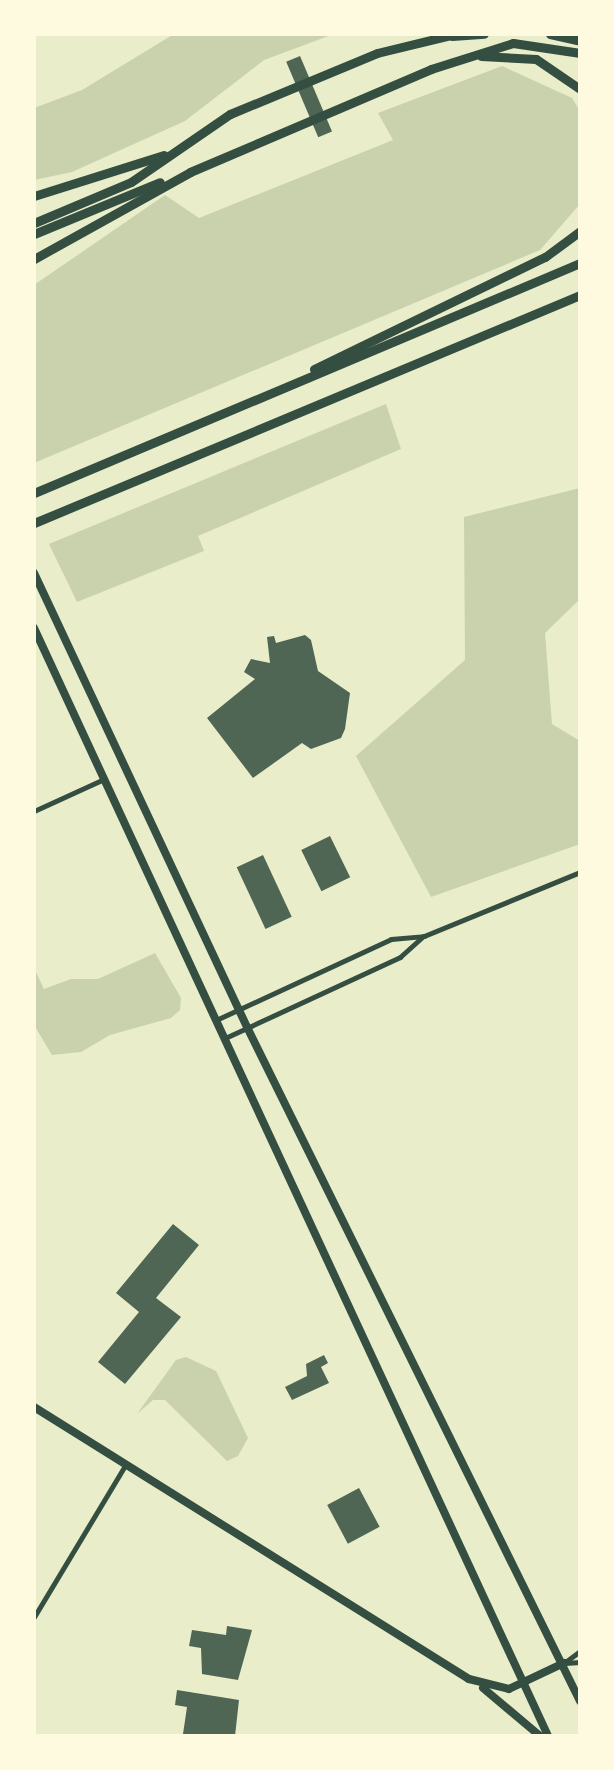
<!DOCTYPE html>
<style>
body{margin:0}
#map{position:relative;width:614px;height:1770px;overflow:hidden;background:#e9edc9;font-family:Raleway,sans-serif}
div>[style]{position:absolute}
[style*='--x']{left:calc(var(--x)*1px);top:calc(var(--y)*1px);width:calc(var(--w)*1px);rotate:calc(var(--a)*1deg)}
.green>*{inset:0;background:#cad2ad}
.building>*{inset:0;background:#4f6655;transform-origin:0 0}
.minor>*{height:5px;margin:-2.5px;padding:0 2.5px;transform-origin:2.5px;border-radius:2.5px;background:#344e41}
.primary>*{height:8px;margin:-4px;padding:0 4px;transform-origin:4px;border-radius:4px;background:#344e41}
.trunk>*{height:8px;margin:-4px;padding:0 4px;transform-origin:4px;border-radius:4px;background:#344e41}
.motorway>*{height:9px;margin:-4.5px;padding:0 4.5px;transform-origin:4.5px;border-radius:4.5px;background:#344e41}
span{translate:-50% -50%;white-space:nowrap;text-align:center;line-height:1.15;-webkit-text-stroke:8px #fefae0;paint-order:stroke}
.frame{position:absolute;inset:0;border:36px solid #fefae0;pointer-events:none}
</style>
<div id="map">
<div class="green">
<div style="clip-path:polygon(174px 34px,334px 34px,264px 60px,185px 121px,72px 172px,34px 180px,34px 108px,82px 90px)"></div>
<div style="clip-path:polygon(502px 66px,572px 98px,580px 111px,580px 204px,540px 250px,34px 463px,34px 285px,165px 195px,199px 218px,393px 140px,378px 113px)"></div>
<div style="clip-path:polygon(386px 404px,401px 449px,198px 536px,204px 551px,77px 602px,49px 544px)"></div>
<div style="clip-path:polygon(580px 488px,580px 599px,545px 633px,552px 724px,580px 741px,580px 844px,431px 897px,356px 756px,465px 660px,464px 517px)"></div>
<div style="clip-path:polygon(155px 953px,181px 998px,180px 1010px,171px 1018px,110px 1035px,81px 1052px,52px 1055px,34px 1025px,34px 968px,44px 989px,71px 979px,98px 979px)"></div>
<div style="clip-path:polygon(186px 1357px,216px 1371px,248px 1438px,238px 1456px,227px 1461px,165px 1400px,153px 1400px,137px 1414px,176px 1360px)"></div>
</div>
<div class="building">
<div style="left:300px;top:56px;width:82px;height:15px;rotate:67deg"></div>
<div style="clip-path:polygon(305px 635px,311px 640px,318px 671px,350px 693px,345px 729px,341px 738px,311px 749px,302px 743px,253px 778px,207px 718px,255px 679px,244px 672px,251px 659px,270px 663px,267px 637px,274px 636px,276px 643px)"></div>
<div style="left:330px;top:836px;width:46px;height:32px;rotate:64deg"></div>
<div style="left:263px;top:855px;width:68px;height:29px;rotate:65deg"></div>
<div style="clip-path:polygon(173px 1224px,199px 1245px,156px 1298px,181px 1317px,125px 1384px,98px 1362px,139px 1312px,116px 1293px)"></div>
<div style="clip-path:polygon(324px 1355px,328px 1363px,321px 1367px,329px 1383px,292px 1400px,285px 1387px,307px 1376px,306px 1364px)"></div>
<div style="left:359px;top:1488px;width:44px;height:36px;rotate:62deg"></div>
<div style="clip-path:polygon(227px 1626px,252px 1630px,238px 1680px,202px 1674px,201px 1648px,189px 1646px,192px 1630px,226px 1635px)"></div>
<div style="clip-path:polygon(177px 1690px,239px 1700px,235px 1736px,183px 1734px,187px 1707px,175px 1705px)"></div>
</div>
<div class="minor">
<div style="--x:34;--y:811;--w:77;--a:-24.6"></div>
<div style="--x:216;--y:1020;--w:193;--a:-24.8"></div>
<div style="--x:391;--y:939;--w:33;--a:-5"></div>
<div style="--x:424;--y:936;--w:169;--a:-22.3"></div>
<div style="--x:225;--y:1038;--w:193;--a:-24.8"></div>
<div style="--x:400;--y:957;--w:31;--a:-42"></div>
<div style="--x:34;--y:1617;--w:179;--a:-59"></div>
<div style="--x:564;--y:1663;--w:20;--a:-37"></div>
<div style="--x:565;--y:1663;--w:15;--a:-4"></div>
</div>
<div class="primary">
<div style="--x:34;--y:1407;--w:513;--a:32.02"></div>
<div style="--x:469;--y:1679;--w:41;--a:14"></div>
<div style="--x:509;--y:1689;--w:61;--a:-25.3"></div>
<div style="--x:483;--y:1688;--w:75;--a:40.1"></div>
</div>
<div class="trunk">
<div style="--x:34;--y:573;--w:501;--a:64.87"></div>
<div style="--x:247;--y:1027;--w:752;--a:63.71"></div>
<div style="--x:34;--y:628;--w:1221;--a:65.11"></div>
</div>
<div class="motorway">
<div style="--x:550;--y:34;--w:31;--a:13"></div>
<div style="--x:452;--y:36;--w:32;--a:-4"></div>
<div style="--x:481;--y:56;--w:55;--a:3.1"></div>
<div style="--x:536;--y:59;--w:53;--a:34.3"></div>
<div style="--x:34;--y:196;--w:136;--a:-17.5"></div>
<div style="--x:34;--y:223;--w:105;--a:-22.9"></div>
<div style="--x:131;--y:182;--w:120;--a:-34.5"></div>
<div style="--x:230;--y:114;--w:159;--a:-22.5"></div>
<div style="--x:377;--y:53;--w:80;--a:-13.7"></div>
<div style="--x:34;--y:234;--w:136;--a:-22.4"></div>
<div style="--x:34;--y:259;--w:179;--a:-29.1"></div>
<div style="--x:190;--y:172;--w:262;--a:-23.1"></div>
<div style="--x:431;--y:69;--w:86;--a:-17.6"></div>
<div style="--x:513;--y:43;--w:68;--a:8.5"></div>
<div style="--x:314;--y:369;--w:257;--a:-25.9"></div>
<div style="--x:545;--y:257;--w:44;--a:-36.6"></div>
<div style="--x:34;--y:493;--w:592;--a:-22.84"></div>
<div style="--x:34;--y:523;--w:592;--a:-22.66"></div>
</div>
<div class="frame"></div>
</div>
